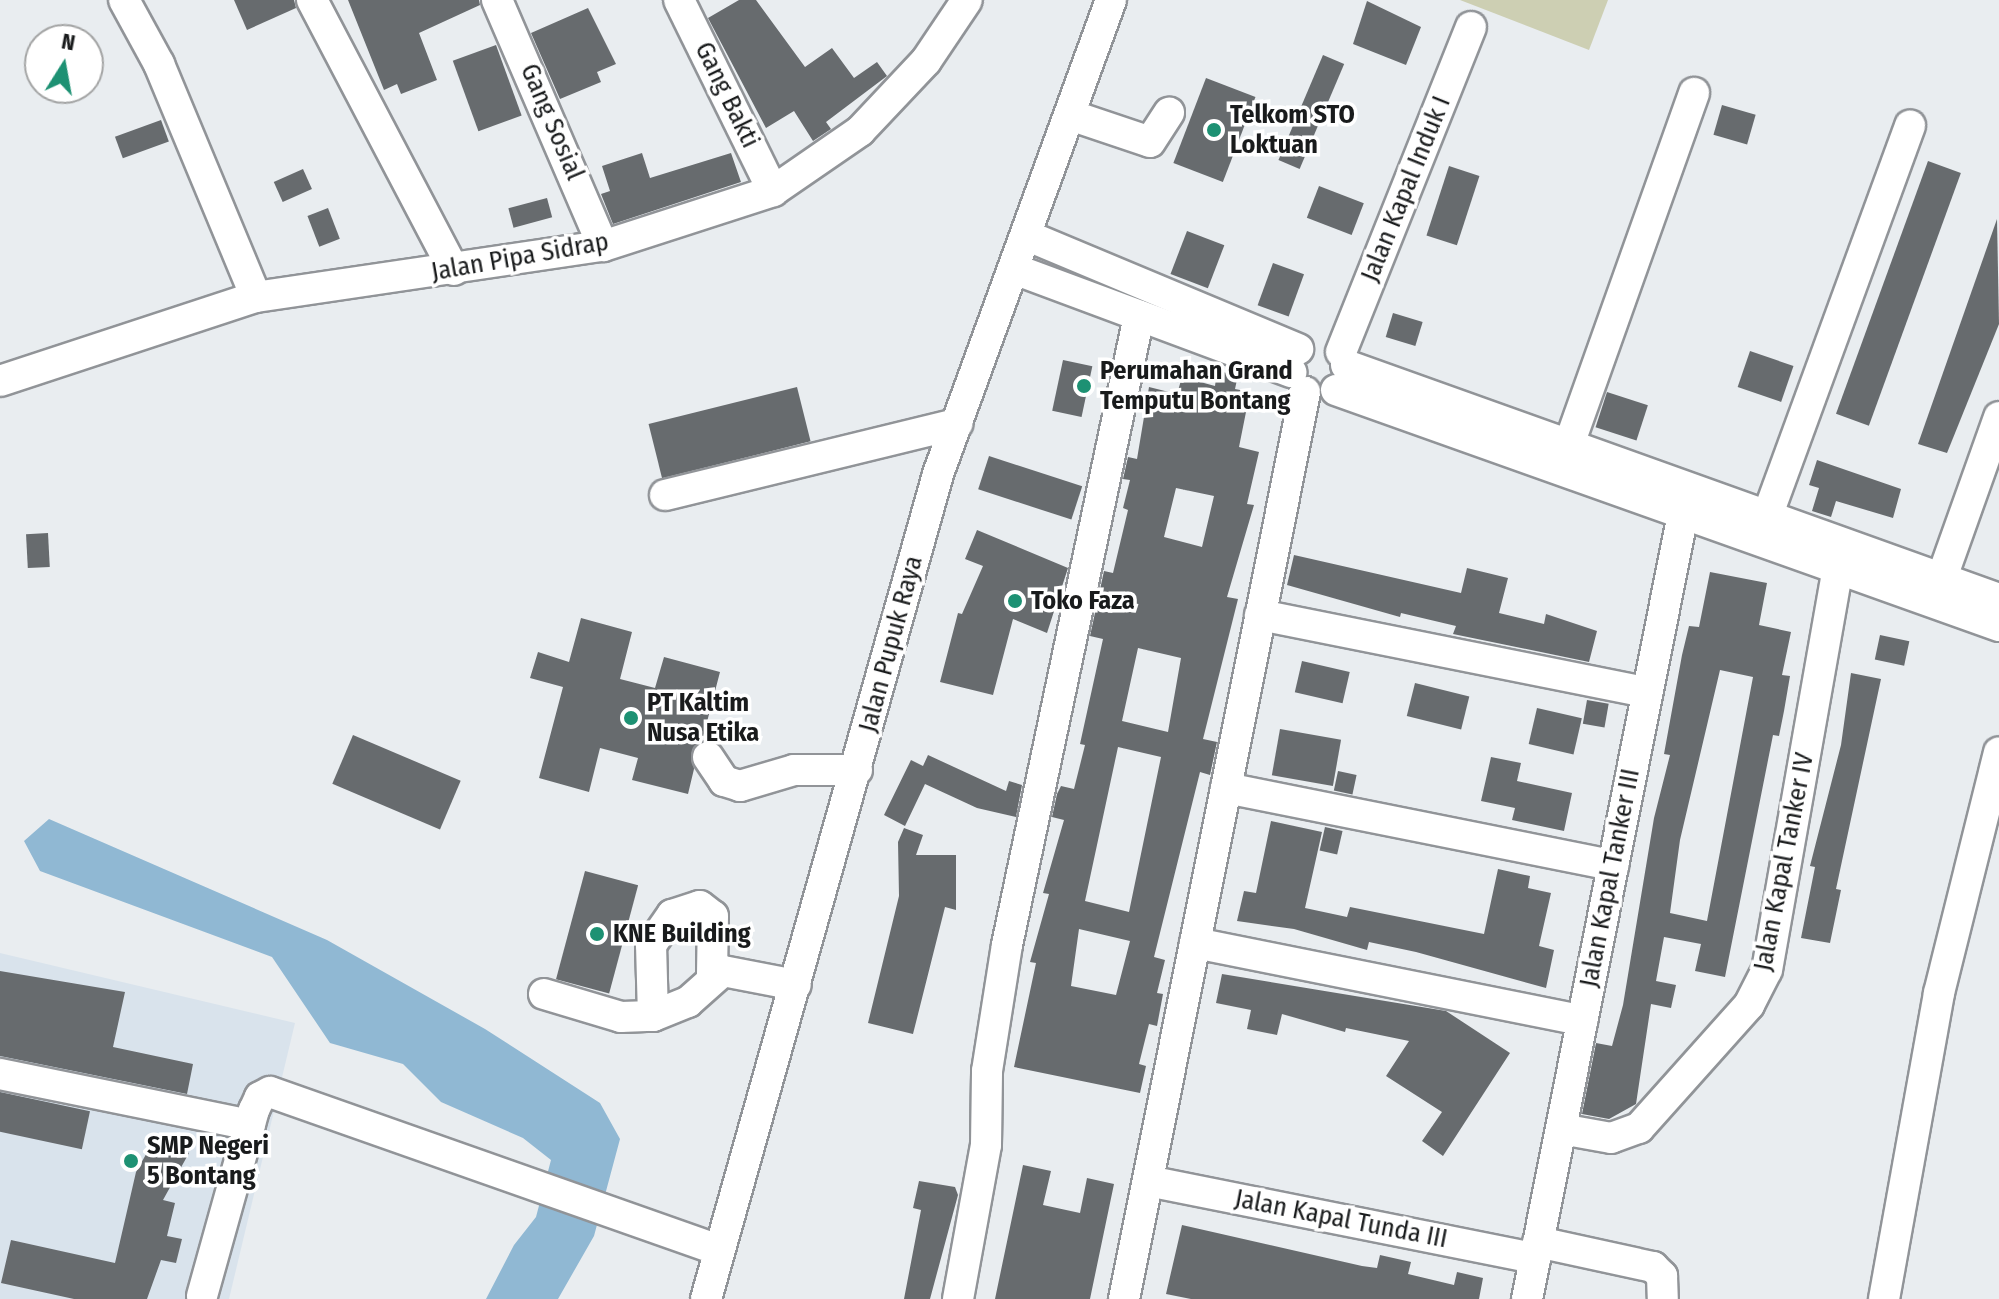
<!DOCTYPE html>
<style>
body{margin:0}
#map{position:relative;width:1999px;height:1299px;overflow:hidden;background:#e9edf0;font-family:"Fira Sans Condensed",sans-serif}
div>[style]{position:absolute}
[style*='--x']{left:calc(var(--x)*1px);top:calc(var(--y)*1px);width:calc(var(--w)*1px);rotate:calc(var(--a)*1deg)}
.built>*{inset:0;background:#d9e3ec}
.green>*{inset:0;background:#cdcfb3}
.water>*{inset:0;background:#90b8d3}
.building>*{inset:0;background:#676b6e;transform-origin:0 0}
.roads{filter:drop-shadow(2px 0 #919498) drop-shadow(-2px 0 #919498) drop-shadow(0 2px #919498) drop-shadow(0 -2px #919498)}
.minor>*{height:30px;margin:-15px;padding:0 15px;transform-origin:15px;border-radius:15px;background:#fff}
.dots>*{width:22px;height:22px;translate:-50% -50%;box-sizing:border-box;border:4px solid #fff;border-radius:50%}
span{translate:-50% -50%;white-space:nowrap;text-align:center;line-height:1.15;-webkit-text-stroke:7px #fff;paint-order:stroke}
.street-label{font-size:26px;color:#191b1c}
.poi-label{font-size:26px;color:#191b1c;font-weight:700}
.left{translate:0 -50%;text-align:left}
.north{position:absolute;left:24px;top:24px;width:80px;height:80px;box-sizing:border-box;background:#fff;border:2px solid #a3a4a4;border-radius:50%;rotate:11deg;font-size:22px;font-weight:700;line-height:32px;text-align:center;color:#191b1c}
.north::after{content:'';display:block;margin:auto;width:28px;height:36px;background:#1d9173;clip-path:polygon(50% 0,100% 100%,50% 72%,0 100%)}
</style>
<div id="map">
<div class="built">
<div style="clip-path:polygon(0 953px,295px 1023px,229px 1299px,0 1299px)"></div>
</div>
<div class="green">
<div style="clip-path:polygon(1460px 0,1608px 0,1589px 50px)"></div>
</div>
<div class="water">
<div style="clip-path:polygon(49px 819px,327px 940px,485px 1029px,600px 1103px,620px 1139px,594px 1236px,558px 1299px,486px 1299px,514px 1245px,536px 1217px,551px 1160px,523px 1138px,441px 1102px,403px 1064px,330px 1043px,272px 957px,40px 871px,24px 841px)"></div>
</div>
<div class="building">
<div style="clip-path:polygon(234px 0,294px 0,296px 8px,247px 30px)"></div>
<div style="clip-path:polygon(348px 0,479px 0,480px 5px,419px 33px,437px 80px,401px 94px,397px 84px,384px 90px)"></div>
<div style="clip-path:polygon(739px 0,756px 0,805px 67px,832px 48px,854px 78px,877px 62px,887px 76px,826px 122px,831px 129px,813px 141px,794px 111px,766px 128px,708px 18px)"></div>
<div style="clip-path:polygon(1367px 1px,1421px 27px,1406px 65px,1353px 44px)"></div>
<div style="clip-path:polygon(588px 8px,616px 64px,597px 72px,601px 82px,560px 99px,531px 33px)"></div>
<div style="left:496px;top:45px;width:75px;height:46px;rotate:70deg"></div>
<div style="left:1323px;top:55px;width:23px;height:114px;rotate:23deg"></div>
<div style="left:1206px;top:78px;width:53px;height:91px;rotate:21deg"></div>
<div style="left:1722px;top:105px;width:35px;height:31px;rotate:16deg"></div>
<div style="left:161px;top:120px;width:23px;height:49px;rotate:70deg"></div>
<div style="clip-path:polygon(642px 153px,650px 178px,731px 153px,741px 182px,613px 224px,601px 194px,610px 191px,602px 166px)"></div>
<div style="left:1928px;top:161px;width:35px;height:269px;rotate:20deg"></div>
<div style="left:1449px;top:166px;width:32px;height:73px;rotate:18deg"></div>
<div style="left:303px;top:169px;width:22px;height:32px;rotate:66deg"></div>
<div style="left:1319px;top:186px;width:48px;height:34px;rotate:21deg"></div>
<div style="left:547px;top:198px;width:20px;height:40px;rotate:75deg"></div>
<div style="left:328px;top:208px;width:33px;height:22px;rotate:69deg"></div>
<div style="clip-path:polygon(1997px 219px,1999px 324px,1947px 453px,1918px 444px)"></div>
<div style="left:1187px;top:231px;width:40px;height:46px;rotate:21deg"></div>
<div style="left:1273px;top:263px;width:33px;height:45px;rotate:20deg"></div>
<div style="left:1393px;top:313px;width:31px;height:25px;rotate:17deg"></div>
<div style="left:1750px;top:351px;width:46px;height:38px;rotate:19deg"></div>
<div style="left:1063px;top:360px;width:30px;height:52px;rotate:12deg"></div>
<div style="clip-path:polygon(evenodd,1217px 371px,1238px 375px,1235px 389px,1250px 392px,1239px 447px,1259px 452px,1247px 504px,1254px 505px,1227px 597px,1238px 599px,1203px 739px,1217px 742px,1210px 775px,1200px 772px,1154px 957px,1165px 960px,1157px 993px,1163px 994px,1157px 1026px,1149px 1024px,1139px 1064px,1146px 1066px,1140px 1093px,1014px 1067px,1036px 963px,1030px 962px,1049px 894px,1043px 893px,1064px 820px,1052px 817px,1057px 794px,1061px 786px,1074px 789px,1085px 745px,1080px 744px,1103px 639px,1090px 636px,1104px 571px,1113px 573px,1128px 510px,1123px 508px,1130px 480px,1123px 479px,1128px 457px,1137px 459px,1149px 387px,1177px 394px,1182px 377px,1215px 386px,1217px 371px,1176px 488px,1214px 496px,1202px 547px,1164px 537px,1176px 488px,1217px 371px,1138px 648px,1181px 658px,1168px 732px,1122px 721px,1138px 648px,1217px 371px,1118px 747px,1161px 757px,1129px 912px,1085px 901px,1118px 747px,1217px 371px,1079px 929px,1130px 941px,1116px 995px,1071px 986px,1079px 929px)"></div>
<div style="left:797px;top:387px;width:56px;height:153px;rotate:76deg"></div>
<div style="left:1607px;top:392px;width:43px;height:37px;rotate:18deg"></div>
<div style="left:989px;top:456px;width:98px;height:35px;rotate:18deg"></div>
<div style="clip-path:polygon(1817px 460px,1901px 489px,1893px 518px,1836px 501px,1831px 517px,1812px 511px,1819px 488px,1809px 485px)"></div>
<div style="clip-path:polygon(977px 530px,1068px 568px,1047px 633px,1013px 619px,993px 695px,940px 682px,958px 613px,962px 614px,983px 566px,965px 559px)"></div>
<div style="left:48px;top:533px;width:34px;height:22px;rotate:87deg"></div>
<div style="clip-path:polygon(1294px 555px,1461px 593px,1467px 568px,1508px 578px,1499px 613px,1544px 624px,1546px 614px,1597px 631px,1589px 662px,1453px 634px,1456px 626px,1401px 613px,1400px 617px,1287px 585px)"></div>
<div style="clip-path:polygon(evenodd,1710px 572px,1767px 583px,1759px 625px,1791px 632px,1782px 675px,1790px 676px,1784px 711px,1779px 736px,1773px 735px,1725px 977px,1695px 971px,1701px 944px,1664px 937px,1656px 981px,1676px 985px,1671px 1008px,1651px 1004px,1636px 1104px,1609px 1119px,1582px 1114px,1596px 1043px,1612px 1046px,1623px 1005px,1654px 818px,1670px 755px,1664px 754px,1682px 655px,1689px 626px,1699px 627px,1710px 572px,1720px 670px,1753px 677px,1707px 921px,1670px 913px,1680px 840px,1720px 670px)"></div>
<div style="clip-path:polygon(581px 618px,632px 632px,620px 679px,655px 688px,664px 657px,720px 672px,702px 741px,692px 750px,694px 769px,688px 794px,632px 780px,638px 758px,600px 748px,589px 792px,539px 778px,563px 687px,530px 678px,538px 652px,569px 662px)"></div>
<div style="left:1880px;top:635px;width:30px;height:25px;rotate:12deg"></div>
<div style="left:1302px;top:661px;width:49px;height:32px;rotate:13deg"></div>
<div style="clip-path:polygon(1851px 673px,1881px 679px,1836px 889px,1841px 890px,1830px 943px,1801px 938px,1815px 867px,1810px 866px,1841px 745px)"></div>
<div style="left:1415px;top:683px;width:56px;height:34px;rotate:14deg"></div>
<div style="left:1587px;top:700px;width:22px;height:24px;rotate:10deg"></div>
<div style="left:1537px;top:708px;width:46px;height:37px;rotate:13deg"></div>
<div style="left:1280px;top:729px;width:62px;height:47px;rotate:10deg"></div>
<div style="left:353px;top:735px;width:117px;height:53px;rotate:23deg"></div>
<div style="clip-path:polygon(928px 755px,1006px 791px,1009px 781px,1022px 785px,1016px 817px,977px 808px,925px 784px,905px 826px,884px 815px,911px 760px,923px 766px)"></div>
<div style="clip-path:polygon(1491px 757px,1521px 763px,1517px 781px,1572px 793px,1564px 831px,1512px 820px,1515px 808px,1481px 801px)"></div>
<div style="left:1338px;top:771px;width:19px;height:20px;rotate:12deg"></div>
<div style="clip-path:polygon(1271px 821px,1322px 832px,1305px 908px,1347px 917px,1350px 907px,1484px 934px,1498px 869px,1530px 876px,1528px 888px,1551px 893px,1539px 946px,1554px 950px,1546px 988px,1416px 952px,1369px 942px,1367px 950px,1294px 929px,1237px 921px,1244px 891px,1256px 893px)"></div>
<div style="left:1325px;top:827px;width:18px;height:24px;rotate:13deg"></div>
<div style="clip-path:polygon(904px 828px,923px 835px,916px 855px,956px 855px,956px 910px,945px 907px,913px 1034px,868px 1023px,899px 896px,898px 842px)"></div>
<div style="left:585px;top:871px;width:55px;height:112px;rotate:15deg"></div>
<div style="clip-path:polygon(0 971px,125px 992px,113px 1047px,193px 1064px,187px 1094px,0 1056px)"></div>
<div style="clip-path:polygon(1222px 974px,1446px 1011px,1510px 1053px,1443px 1156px,1422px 1141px,1442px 1112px,1386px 1076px,1409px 1041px,1346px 1028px,1345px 1032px,1282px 1014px,1277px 1035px,1247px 1029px,1251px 1010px,1216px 1003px)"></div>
<div style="left:0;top:1092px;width:92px;height:39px;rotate:12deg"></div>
<div style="clip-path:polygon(157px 1135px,189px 1153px,163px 1200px,175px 1203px,167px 1236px,182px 1239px,176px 1263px,161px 1260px,147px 1299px,74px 1299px,1px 1283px,11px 1240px,115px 1263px,136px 1172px)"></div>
<div style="clip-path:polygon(1023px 1165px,1051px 1171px,1043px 1205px,1080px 1213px,1087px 1178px,1114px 1184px,1090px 1299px,995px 1299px)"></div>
<div style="clip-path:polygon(919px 1181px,955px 1187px,958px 1195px,930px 1299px,904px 1299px,921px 1210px,913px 1208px)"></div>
<div style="clip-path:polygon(1182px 1225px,1362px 1266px,1377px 1268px,1380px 1255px,1411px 1262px,1408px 1274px,1454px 1285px,1457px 1272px,1483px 1278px,1479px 1299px,1191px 1299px,1166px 1294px)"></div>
</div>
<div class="roads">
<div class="minor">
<div style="--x:124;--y:0;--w:73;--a:61.3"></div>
<div style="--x:159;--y:64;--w:252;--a:67.4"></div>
<div style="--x:312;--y:0;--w:305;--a:62.3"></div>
<div style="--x:497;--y:0;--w:268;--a:66.7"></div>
<div style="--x:679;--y:0;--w:213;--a:63.8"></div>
<div style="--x:1070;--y:115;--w:84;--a:18.6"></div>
<div style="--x:1150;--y:142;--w:35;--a:-57"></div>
<div style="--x:1028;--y:236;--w:293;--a:22.7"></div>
<div style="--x:1014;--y:269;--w:296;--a:20.4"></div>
<div style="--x:1341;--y:352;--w:350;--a:-68.2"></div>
<div style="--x:1346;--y:365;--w:694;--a:19.71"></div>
<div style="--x:0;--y:381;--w:269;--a:-18.2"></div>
<div style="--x:256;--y:297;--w:351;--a:-8.4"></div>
<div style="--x:603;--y:246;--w:179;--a:-17.9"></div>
<div style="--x:773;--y:191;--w:106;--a:-34.6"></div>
<div style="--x:860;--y:131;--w:96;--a:-46.7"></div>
<div style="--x:926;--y:61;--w:73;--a:-56.1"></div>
<div style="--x:1336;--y:390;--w:704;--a:19.59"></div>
<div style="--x:1562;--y:464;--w:394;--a:-70.4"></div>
<div style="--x:665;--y:495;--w:301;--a:-13.7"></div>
<div style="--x:1761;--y:533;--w:434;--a:-69.9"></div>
<div style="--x:1935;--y:597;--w:191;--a:-70.4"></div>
<div style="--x:1260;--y:615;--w:395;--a:11.3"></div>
<div style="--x:708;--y:757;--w:29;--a:56"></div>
<div style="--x:724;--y:781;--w:17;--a:17"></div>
<div style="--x:740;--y:786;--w:56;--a:-16.5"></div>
<div style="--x:794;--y:770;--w:63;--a:0"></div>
<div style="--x:1226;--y:788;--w:395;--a:11.3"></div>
<div style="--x:1195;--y:943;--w:395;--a:11.3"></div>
<div style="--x:544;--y:994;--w:80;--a:16.6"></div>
<div style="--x:621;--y:1017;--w:32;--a:-2"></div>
<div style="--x:653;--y:1016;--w:38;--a:-22"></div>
<div style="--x:688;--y:1002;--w:47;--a:-41.5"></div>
<div style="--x:723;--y:971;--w:74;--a:10.9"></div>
<div style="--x:653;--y:1016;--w:71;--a:-91.6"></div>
<div style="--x:651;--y:945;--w:37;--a:-55"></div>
<div style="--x:672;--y:915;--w:29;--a:-18"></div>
<div style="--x:700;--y:906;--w:16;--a:38"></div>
<div style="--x:713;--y:916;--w:60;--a:91"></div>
<div style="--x:0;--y:1074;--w:255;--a:11.5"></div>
<div style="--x:1561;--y:1129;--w:51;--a:10.2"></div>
<div style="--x:1611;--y:1138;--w:30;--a:-20"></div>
<div style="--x:1639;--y:1128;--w:165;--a:-48.2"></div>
<div style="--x:1749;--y:1005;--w:39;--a:-63"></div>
<div style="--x:1767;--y:970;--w:407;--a:-80"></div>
<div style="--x:1148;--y:1181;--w:395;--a:11.3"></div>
<div style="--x:1538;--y:1242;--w:118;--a:12.3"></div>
<div style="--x:1653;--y:1267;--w:13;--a:45"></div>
<div style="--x:1662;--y:1276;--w:23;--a:88"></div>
<div style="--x:202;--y:1296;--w:193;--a:-74.4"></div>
<div style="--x:254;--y:1110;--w:14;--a:-65"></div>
<div style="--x:260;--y:1097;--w:11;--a:-27"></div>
<div style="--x:270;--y:1092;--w:476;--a:19.4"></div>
<div style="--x:706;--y:1299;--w:857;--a:-74.29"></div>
<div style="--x:938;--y:474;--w:505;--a:-69.95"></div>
<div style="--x:958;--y:1299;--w:157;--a:-79.7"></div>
<div style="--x:986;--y:1145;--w:74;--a:-89.2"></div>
<div style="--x:987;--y:1071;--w:128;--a:-81"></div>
<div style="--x:1007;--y:945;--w:643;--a:-78.15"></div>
<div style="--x:1124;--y:1299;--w:925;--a:-78.71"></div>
<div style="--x:1527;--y:1299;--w:800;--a:-78.76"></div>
<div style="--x:1884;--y:1299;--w:311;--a:-79.8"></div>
<div style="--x:1939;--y:993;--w:248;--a:-76"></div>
</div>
</div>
<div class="dots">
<div style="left:1214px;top:130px;background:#1d9173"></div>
<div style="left:1084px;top:386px;background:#1d9173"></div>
<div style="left:1015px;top:601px;background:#1d9173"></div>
<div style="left:631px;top:718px;background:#1d9173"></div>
<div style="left:597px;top:934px;background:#1d9173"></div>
<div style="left:131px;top:1161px;background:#1d9173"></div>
</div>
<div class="street-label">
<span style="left:727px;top:95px;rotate:64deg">Gang Bakti</span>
<span style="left:552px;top:122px;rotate:67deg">Gang Sosial</span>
<span style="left:1406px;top:189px;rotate:-68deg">Jalan Kapal Induk I</span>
<span style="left:520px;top:257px;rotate:-10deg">Jalan Pipa Sidrap</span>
<span style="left:891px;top:644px;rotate:-75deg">Jalan Pupuk Raya</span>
<span style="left:1784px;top:862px;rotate:-79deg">Jalan Kapal Tanker IV</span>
<span style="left:1610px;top:878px;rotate:-79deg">Jalan Kapal Tanker III</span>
<span style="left:1341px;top:1219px;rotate:11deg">Jalan Kapal Tunda III</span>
</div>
<div class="poi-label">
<span class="left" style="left:1230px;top:130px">Telkom STO<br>Loktuan</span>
<span class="left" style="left:1100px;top:386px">Perumahan Grand<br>Temputu Bontang</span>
<span class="left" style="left:1031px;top:601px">Toko Faza</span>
<span class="left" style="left:647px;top:718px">PT Kaltim<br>Nusa Etika</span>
<span class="left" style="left:613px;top:934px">KNE Building</span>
<span class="left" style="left:147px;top:1161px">SMP Negeri<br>5 Bontang</span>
</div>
<div class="north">N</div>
</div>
